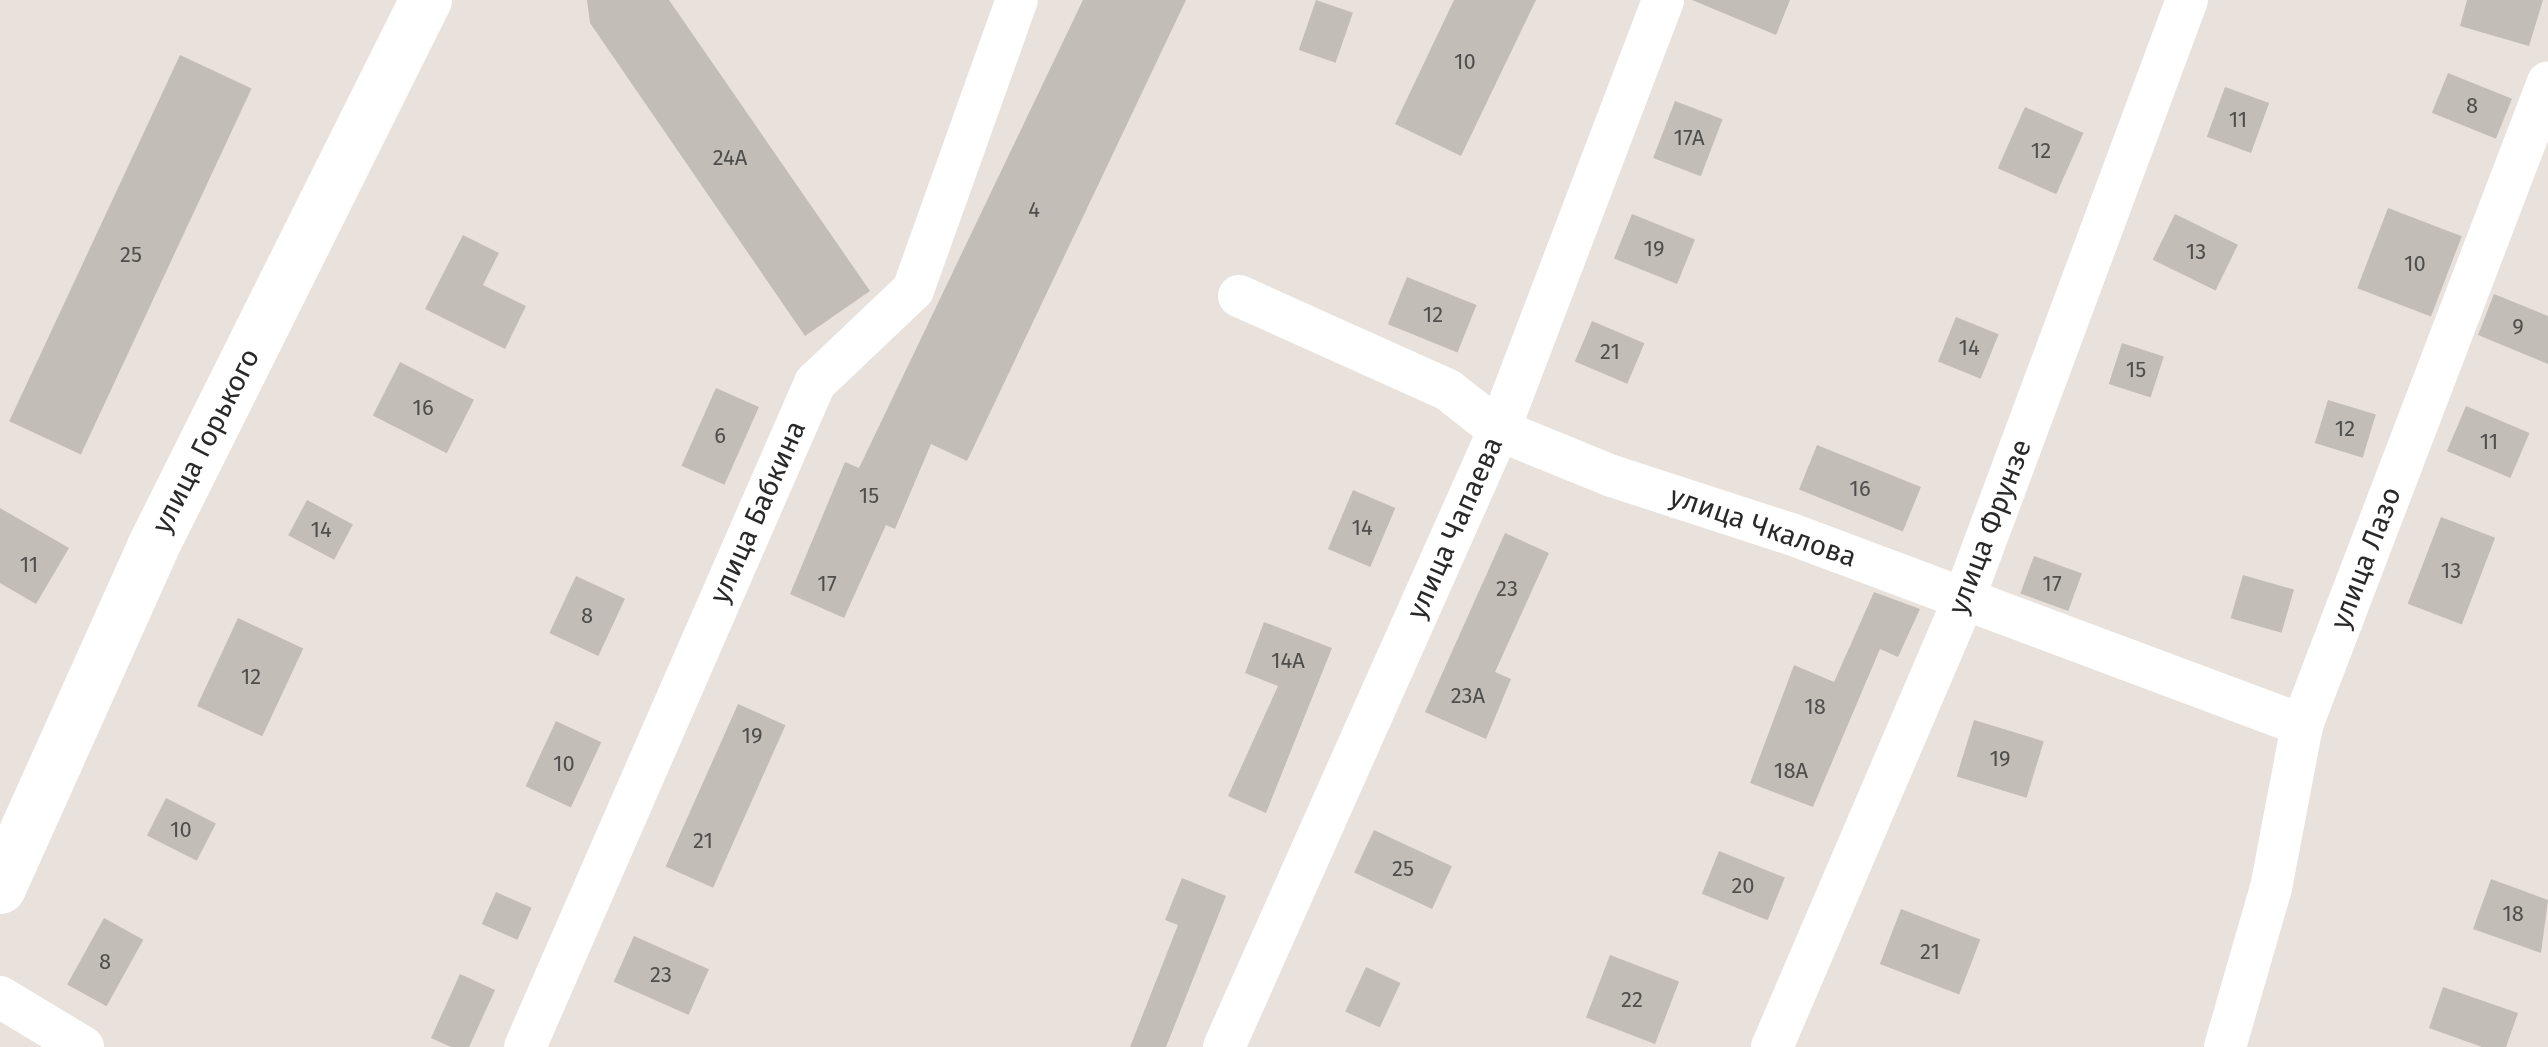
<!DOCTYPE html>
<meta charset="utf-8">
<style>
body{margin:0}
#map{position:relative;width:2548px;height:1047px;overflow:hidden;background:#e9e2dc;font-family:"Fira Sans",sans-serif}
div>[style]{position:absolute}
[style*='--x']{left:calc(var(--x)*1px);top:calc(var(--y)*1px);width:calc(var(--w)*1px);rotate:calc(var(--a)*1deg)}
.building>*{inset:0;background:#c2bdb7;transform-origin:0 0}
.minor>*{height:42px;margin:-21px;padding:0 21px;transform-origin:21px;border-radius:21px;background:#fff}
.tertiary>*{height:52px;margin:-26px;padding:0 26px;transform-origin:26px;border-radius:26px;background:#fff}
span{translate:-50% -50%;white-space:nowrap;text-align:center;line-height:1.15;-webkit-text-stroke:9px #fff;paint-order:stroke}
.number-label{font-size:22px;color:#4f4e4c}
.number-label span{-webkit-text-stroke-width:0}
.street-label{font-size:28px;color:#292929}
</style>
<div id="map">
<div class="building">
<div style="clip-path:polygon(587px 0,669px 0,870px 291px,805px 336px,590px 23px)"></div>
<div style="clip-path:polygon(1083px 0,1186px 0,967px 461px,931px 444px,895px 529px,886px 525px,844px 618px,790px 594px,845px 462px,859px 468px)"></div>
<div style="left:1316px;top:0;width:39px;height:53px;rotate:19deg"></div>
<div style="clip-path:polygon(1454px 0,1536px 0,1461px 156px,1395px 124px)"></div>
<div style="clip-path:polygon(1692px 0,1790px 0,1776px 35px)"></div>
<div style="clip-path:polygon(2467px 0,2543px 0,2529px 46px,2460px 26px)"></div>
<div style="left:180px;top:55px;width:79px;height:404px;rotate:25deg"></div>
<div style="left:2448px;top:73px;width:69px;height:43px;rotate:22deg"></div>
<div style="left:2225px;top:87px;width:47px;height:53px;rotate:20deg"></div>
<div style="left:1675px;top:101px;width:51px;height:61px;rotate:21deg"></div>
<div style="left:2025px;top:107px;width:64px;height:67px;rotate:24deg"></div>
<div style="left:2388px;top:208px;width:79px;height:86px;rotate:21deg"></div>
<div style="left:1632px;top:214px;width:68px;height:48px;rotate:22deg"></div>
<div style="left:2175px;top:214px;width:70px;height:51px;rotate:26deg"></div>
<div style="clip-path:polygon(463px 235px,499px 253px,483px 285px,526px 306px,505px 349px,425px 309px)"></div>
<div style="left:1407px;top:277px;width:75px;height:51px;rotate:22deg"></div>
<div style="clip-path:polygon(2494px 294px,2548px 316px,2548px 364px,2478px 335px)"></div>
<div style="left:1956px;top:317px;width:46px;height:48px;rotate:22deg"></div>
<div style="left:1592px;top:321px;width:57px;height:44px;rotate:23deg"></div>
<div style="left:2122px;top:343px;width:44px;height:43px;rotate:18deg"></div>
<div style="left:400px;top:362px;width:83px;height:60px;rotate:27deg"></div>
<div style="left:716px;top:388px;width:47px;height:85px;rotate:24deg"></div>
<div style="left:2328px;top:400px;width:50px;height:45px;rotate:17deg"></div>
<div style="left:2466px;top:406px;width:69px;height:49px;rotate:23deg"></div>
<div style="left:1817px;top:445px;width:112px;height:48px;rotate:22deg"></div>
<div style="left:1353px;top:490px;width:46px;height:64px;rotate:23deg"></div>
<div style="left:307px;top:500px;width:52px;height:40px;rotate:28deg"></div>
<div style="clip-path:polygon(0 508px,69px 548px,36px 604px,0 583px)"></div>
<div style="left:2441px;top:517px;width:58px;height:93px;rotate:21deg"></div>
<div style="clip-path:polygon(1505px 533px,1549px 553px,1495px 672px,1511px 679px,1486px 739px,1425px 712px)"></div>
<div style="left:2034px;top:556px;width:51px;height:40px;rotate:20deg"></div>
<div style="left:2243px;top:575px;width:53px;height:45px;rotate:16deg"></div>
<div style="left:576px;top:576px;width:54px;height:63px;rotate:25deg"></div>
<div style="clip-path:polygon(1874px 592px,1920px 609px,1898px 657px,1880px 649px,1813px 807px,1750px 783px,1794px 665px,1834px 682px)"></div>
<div style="left:238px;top:618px;width:72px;height:97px;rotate:25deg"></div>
<div style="clip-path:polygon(1264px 622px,1332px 648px,1266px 813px,1228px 796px,1278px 686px,1245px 673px)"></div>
<div style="left:738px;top:704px;width:52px;height:178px;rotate:24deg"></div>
<div style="left:1974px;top:720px;width:73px;height:59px;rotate:17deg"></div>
<div style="left:556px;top:721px;width:50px;height:72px;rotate:25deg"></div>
<div style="left:166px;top:798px;width:56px;height:42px;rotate:27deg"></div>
<div style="left:1374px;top:830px;width:86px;height:47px;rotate:25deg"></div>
<div style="left:1719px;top:851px;width:71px;height:46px;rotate:22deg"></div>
<div style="clip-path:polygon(1182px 878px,1226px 896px,1166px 1047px,1130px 1047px,1178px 925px,1165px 920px)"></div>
<div style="clip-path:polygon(2491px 879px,2548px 900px,2541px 953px,2473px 929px)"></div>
<div style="left:496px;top:892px;width:39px;height:35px;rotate:24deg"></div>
<div style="left:1901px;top:909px;width:85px;height:59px;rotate:21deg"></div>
<div style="left:104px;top:918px;width:45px;height:76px;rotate:29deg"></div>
<div style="left:634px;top:936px;width:82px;height:50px;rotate:24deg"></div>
<div style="left:1610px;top:955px;width:74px;height:67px;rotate:21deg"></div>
<div style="left:1366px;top:967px;width:38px;height:49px;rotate:25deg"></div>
<div style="clip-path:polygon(460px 974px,495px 990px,469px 1047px,451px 1047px,431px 1038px)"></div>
<div style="clip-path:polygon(2443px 987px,2518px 1013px,2506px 1047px,2482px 1047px,2429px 1028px)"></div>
</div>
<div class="minor">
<div style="--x:1239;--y:296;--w:229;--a:24.2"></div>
<div style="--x:1448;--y:390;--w:65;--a:38.1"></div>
<div style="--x:1499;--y:430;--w:122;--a:22.2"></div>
<div style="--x:1612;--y:476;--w:188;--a:18"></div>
<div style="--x:1791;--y:534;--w:546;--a:20.49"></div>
<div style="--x:0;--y:997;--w:97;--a:31.1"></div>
<div style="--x:525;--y:1047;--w:725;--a:-66.41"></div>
<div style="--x:815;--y:383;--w:135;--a:-43.5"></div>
<div style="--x:913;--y:290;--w:308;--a:-70.3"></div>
<div style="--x:1224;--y:1047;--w:676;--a:-65.98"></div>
<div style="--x:1499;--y:430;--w:460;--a:-69.1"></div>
<div style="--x:1772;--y:1047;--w:485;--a:-66.8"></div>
<div style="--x:1963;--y:601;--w:641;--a:-69.56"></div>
<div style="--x:2225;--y:1047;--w:166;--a:-73.9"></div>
<div style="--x:2271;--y:888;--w:166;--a:-79.2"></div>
<div style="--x:2302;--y:725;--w:688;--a:-69.06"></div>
</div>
<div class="tertiary">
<div style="--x:0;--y:888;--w:372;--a:-65.8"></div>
<div style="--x:152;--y:549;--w:614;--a:-63.48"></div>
</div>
<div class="number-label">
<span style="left:1465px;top:62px">10</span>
<span style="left:2472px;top:106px">8</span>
<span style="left:2238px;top:120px">11</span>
<span style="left:1689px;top:138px">17А</span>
<span style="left:2041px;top:151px">12</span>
<span style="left:730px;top:158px">24А</span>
<span style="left:1034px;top:210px">4</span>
<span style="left:1654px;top:249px">19</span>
<span style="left:2196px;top:252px">13</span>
<span style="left:131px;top:255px">25</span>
<span style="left:2415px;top:264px">10</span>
<span style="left:1433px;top:315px">12</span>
<span style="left:2518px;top:327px">9</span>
<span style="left:1969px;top:348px">14</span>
<span style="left:1610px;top:352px">21</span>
<span style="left:2136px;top:370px">15</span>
<span style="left:423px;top:408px">16</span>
<span style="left:2345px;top:429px">12</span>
<span style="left:720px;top:436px">6</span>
<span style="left:2489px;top:442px">11</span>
<span style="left:1860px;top:489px">16</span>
<span style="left:869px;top:496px">15</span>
<span style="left:1362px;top:528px">14</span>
<span style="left:321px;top:530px">14</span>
<span style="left:29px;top:565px">11</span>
<span style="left:2451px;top:571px">13</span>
<span style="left:827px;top:584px">17</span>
<span style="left:2052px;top:584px">17</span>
<span style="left:1507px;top:589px">23</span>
<span style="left:587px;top:616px">8</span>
<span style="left:1288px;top:661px">14А</span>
<span style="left:251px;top:677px">12</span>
<span style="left:1468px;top:696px">23А</span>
<span style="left:1815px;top:707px">18</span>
<span style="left:752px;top:736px">19</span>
<span style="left:2000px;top:759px">19</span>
<span style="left:564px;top:764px">10</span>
<span style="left:1791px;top:771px">18А</span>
<span style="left:181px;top:830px">10</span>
<span style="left:703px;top:841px">21</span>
<span style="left:1403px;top:869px">25</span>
<span style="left:1743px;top:886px">20</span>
<span style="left:2513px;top:914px">18</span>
<span style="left:1930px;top:952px">21</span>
<span style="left:105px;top:962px">8</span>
<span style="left:661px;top:975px">23</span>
<span style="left:1632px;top:1000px">22</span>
</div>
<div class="street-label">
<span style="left:206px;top:441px;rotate:-63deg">улица Горького</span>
<span style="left:758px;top:512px;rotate:-66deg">улица Бабкина</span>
<span style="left:1763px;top:527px;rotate:19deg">улица Чкалова</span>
<span style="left:1990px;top:527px;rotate:-69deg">улица Фрунзе</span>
<span style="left:1455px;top:528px;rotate:-66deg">улица Чапаева</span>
<span style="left:2366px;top:558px;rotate:-69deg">улица Лазо</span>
</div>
</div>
